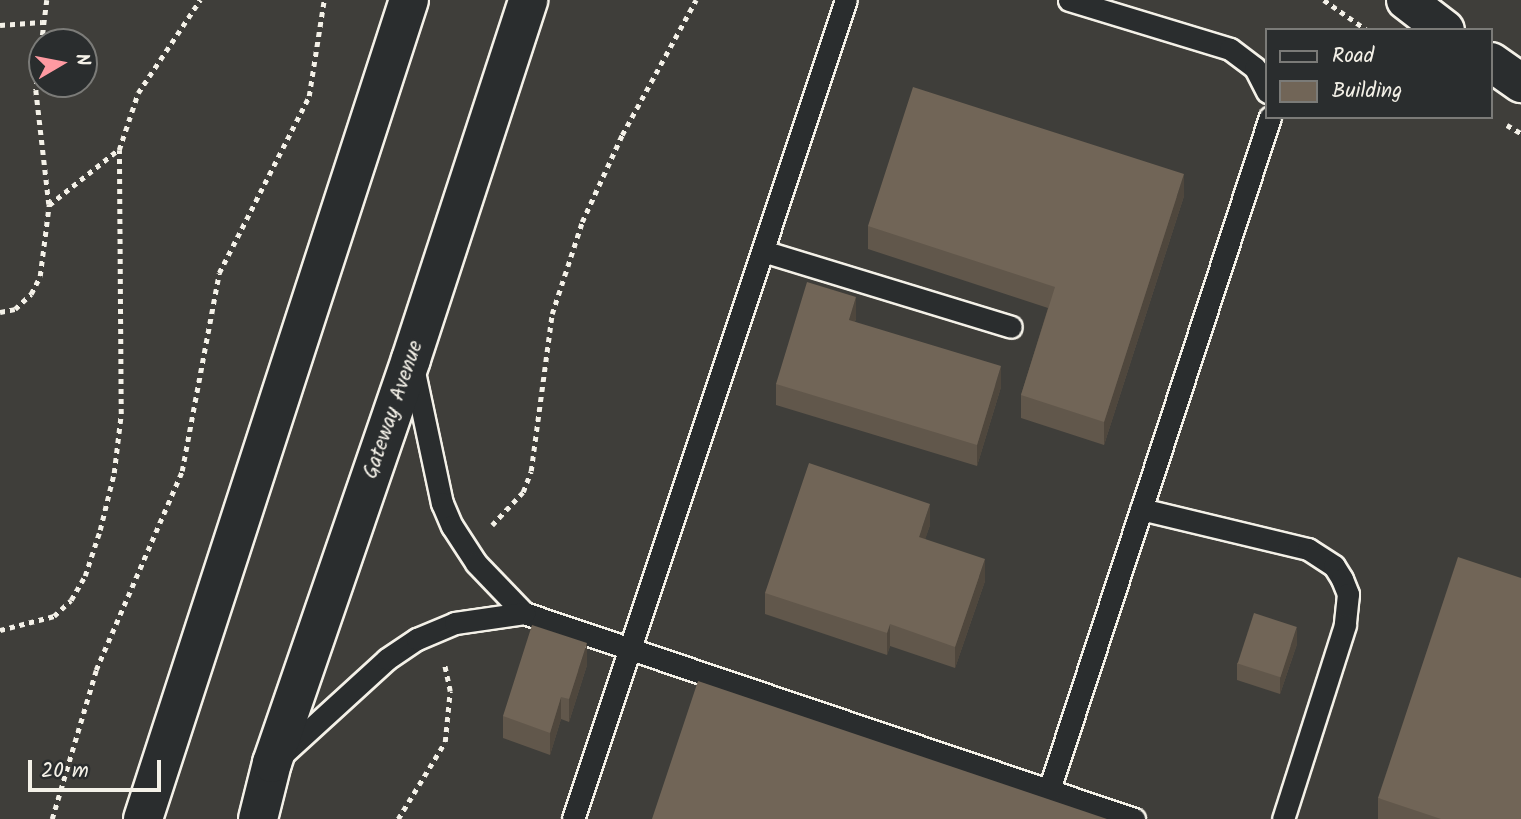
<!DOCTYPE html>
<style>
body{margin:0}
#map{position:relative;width:1521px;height:819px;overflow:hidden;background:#3f3e3a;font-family:Kalam,sans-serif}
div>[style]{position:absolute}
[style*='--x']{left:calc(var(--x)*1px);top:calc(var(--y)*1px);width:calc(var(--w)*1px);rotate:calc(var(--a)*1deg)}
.path>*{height:4.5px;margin-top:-2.25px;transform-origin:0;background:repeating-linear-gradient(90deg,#f4f1e8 0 5px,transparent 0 10px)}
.roads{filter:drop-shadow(2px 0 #f4f1e8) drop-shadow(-2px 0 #f4f1e8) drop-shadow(0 2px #f4f1e8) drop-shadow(0 -2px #f4f1e8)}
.service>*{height:21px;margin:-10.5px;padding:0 10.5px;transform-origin:10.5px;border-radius:10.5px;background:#2a2d2e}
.tertiary>*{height:38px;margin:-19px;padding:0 19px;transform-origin:19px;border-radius:19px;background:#2a2d2e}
.motorway>*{height:38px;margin:-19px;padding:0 19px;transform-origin:19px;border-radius:19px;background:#2a2d2e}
.wall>*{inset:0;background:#61574b}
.shaded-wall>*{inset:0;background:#4f473d}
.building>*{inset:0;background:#716557;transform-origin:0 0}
span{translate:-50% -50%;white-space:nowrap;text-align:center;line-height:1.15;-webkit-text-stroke:5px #2a2d2e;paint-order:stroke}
.street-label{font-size:21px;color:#f4f1e8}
.legend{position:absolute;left:1265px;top:28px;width:228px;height:91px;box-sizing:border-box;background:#2a2d2e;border:2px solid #7b7b78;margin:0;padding:9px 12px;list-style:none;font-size:21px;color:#f4f1e8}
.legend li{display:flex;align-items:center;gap:14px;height:35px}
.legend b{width:35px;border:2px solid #7b7b78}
.north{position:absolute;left:28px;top:28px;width:70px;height:70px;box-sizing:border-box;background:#2a2d2e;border:2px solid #7b7b78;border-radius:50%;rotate:80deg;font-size:19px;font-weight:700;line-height:28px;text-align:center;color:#f4f1e8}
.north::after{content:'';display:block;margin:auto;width:24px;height:32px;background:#ff9aa2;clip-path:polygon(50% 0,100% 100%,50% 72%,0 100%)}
.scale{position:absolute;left:28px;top:760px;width:133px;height:32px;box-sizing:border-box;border:4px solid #f4f1e8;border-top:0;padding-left:9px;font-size:21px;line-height:24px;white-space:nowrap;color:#f4f1e8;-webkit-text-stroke:5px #2a2d2e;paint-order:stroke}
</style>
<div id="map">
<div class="path">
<div style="--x:47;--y:0;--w:91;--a:97"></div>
<div style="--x:36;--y:90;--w:115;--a:83.5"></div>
<div style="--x:1324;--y:0;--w:52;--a:34.9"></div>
<div style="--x:0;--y:25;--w:42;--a:-4.1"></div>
<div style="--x:1507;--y:125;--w:16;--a:30"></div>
<div style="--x:0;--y:312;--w:15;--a:-11"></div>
<div style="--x:15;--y:309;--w:22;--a:-43"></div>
<div style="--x:31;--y:294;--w:20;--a:-63"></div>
<div style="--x:40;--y:276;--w:72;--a:-82.8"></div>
<div style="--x:49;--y:205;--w:88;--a:-38.6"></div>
<div style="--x:492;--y:525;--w:45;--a:-46.8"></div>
<div style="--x:523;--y:492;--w:22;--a:-69"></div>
<div style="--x:531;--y:471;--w:158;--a:-82.4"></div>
<div style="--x:552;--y:314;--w:97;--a:-71.9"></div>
<div style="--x:582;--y:222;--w:96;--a:-65.3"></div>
<div style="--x:622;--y:135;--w:154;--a:-61.3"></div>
<div style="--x:0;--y:630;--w:56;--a:-14.5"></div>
<div style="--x:54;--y:616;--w:23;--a:-43"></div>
<div style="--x:71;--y:600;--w:28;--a:-60"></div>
<div style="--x:85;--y:576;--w:48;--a:-71.9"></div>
<div style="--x:100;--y:530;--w:59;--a:-76.2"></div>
<div style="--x:114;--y:473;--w:59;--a:-83.2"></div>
<div style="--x:121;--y:414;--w:264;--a:-90.4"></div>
<div style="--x:119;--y:150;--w:60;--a:-71.6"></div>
<div style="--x:138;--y:93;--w:112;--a:-56.3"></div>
<div style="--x:52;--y:819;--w:155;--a:-73.5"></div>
<div style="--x:96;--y:670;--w:217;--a:-66.6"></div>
<div style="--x:182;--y:471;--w:201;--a:-79.4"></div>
<div style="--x:219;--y:273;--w:199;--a:-63"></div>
<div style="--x:309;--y:96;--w:97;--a:-81.1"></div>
<div style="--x:398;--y:819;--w:90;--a:-58.6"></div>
<div style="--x:445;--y:742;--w:51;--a:-84.4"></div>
<div style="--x:450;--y:691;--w:29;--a:-102"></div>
</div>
<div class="roads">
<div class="service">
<div style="--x:1069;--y:0;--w:168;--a:16.9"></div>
<div style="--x:1230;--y:49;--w:31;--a:37"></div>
<div style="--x:1255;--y:68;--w:27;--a:63"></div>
<div style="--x:763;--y:251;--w:259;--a:17"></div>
<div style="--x:413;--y:367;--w:139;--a:78"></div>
<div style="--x:442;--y:503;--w:25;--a:67"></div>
<div style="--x:452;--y:526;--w:44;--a:57"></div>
<div style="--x:476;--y:563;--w:69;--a:46.2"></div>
<div style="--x:524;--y:613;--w:644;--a:18.66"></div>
<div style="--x:1141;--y:509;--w:172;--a:13.5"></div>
<div style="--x:1308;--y:549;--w:31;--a:33"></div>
<div style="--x:1334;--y:566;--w:15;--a:58"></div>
<div style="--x:1342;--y:579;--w:16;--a:68"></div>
<div style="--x:1348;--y:594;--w:31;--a:96"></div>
<div style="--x:1345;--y:625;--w:204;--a:107.7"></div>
<div style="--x:282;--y:755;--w:142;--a:-42.4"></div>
<div style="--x:387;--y:659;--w:36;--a:-34"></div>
<div style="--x:417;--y:639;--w:41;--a:-22.8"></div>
<div style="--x:455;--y:623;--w:70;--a:-8.2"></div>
<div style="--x:1049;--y:790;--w:708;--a:-71.82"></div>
<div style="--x:573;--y:819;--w:863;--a:-71.57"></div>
</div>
<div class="tertiary">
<div style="--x:143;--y:819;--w:861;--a:-72.01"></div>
<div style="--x:258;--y:819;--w:58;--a:-76"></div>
<div style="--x:272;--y:763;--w:427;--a:-71"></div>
<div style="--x:411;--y:359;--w:378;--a:-71.9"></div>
</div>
<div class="motorway">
<div style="--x:1406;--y:0;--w:49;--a:37.6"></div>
<div style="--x:1491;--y:62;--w:37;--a:35"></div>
</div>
</div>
<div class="wall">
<div style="clip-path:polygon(1184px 196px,1104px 445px,1021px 418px,1021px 395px,1048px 308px,868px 249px,868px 226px)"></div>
<div style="clip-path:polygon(856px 318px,855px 322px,1001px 387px,977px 466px,776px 405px,776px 384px)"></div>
<div style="clip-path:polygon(930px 525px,925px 539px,985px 581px,955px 668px,890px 646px,887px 655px,765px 614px,765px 593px)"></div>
<div style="clip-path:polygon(1297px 644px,1280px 694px,1237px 680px,1237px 663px)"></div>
<div style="clip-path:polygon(587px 665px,569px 722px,561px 719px,550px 755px,503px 738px,503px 716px)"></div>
<div style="clip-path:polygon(1378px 798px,1521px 819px,1378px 819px)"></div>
</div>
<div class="shaded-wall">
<div style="clip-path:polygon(1184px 174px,1184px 196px,1104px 445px,1104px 422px)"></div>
<div style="clip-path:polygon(856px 297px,856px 318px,849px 341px,849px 320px)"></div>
<div style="clip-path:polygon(1001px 366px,1001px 387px,977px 466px,977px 445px)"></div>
<div style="clip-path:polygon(930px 504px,930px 525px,919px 558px,919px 537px)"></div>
<div style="clip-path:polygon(985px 559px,985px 581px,955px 668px,955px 647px)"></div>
<div style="clip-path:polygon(890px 624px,890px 646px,887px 655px,887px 633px)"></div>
<div style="clip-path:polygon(1297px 627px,1297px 644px,1280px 694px,1280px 678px)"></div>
<div style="clip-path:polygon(587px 643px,587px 665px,569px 722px,569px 699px)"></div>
<div style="clip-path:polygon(561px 697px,561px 719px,550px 755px,550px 733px)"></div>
</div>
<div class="building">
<div style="clip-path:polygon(913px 87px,1184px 174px,1104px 422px,1021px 395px,1055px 287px,868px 226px)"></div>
<div style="clip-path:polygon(807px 282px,856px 297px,849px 320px,1001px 366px,977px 445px,776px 384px)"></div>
<div style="clip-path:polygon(809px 463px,930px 504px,919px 537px,985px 559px,955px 647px,890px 624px,887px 633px,765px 593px)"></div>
<div style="clip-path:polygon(1458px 557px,1521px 578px,1521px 819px,1441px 819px,1378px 798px)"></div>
<div style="left:1254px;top:613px;width:45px;height:53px;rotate:18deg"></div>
<div style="clip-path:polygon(532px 625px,587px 643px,569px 699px,561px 697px,550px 733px,503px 716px)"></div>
<div style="clip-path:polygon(698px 681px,1107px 819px,652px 819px)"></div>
</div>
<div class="street-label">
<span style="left:394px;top:410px;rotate:-71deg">Gateway Avenue</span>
</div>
<ul class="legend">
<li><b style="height:9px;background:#2a2d2e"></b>Road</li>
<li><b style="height:19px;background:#716557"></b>Building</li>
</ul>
<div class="north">N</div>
<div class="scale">20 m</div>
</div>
